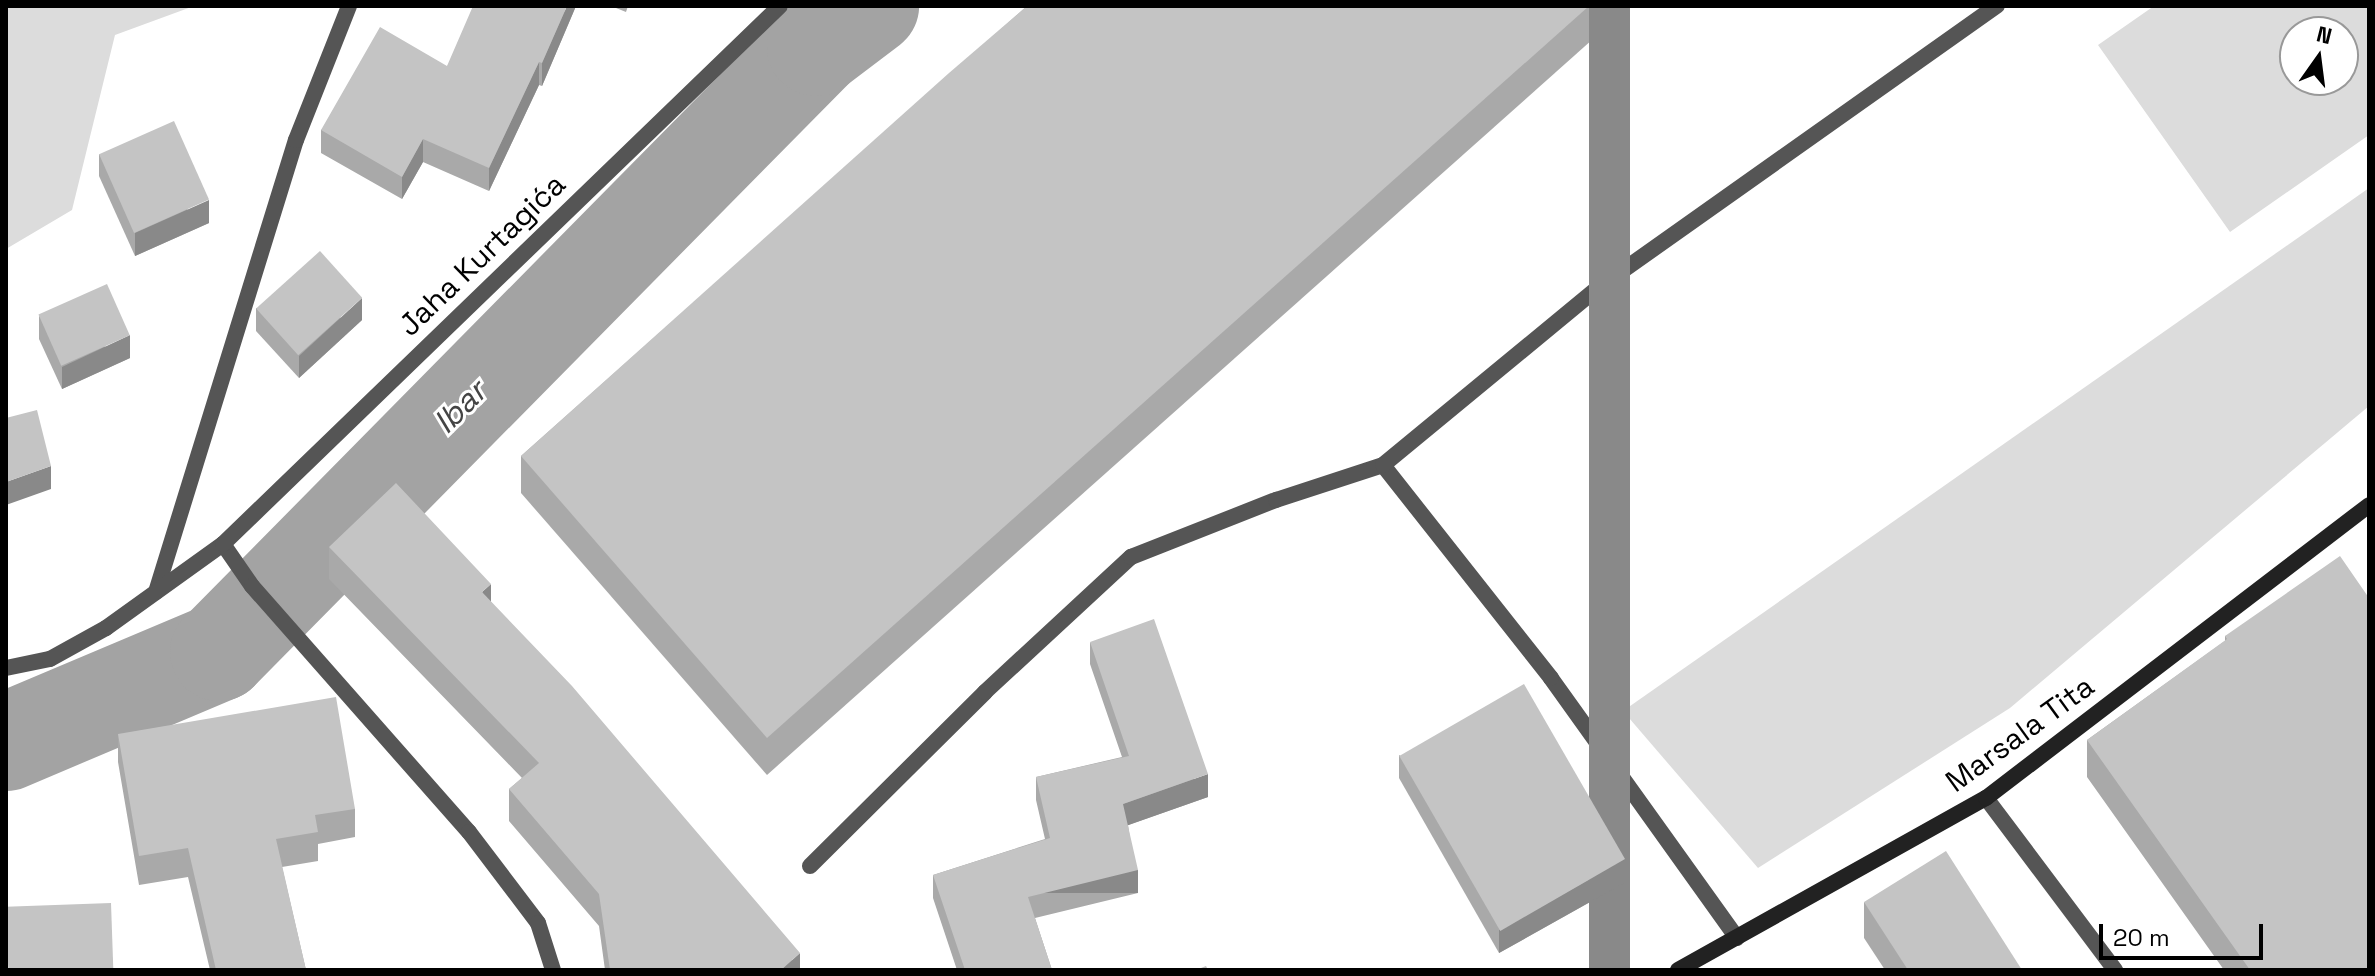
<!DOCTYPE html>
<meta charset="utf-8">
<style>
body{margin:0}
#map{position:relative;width:2375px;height:976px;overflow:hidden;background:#fff;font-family:"Space Grotesk",sans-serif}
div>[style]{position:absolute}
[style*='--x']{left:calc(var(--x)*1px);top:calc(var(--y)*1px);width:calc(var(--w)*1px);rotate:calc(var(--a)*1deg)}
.green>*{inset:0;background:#dcdcdc}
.river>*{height:98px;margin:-49px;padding:0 49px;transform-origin:49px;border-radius:49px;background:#a3a3a3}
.lane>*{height:16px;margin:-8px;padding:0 8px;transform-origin:8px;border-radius:8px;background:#555}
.street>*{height:16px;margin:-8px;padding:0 8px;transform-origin:8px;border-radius:8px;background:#555}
.secondary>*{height:16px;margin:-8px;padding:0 8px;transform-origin:8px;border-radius:8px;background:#222}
.wall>*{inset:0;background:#a9a9a9}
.shaded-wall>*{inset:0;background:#898989;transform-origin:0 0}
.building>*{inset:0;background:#c4c4c4;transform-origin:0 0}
span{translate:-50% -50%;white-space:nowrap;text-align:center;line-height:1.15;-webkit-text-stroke:6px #fff;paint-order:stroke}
.street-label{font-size:30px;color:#000}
.water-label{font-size:32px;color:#444;font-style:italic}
.frame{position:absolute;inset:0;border:8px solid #000;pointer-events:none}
.north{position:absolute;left:2279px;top:16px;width:80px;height:80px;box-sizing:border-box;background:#fff;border:2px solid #999;border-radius:50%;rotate:14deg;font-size:22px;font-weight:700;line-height:32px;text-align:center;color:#000}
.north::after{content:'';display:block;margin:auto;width:28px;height:36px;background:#000;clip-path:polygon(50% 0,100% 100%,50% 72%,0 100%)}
.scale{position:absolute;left:2099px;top:924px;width:164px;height:36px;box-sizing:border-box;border:4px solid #000;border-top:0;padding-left:10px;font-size:24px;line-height:28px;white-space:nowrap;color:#000;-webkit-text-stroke:6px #fff;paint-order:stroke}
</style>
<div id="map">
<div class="green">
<div style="clip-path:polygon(6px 6px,194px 6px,115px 35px,72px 210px,6px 249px)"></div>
<div style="clip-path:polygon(evenodd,2154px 6px,2369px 6px,2369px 135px,2230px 232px,2098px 45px,2154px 6px,2295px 32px,2343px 32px,2343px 80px,2295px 80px,2295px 32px)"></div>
<div style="clip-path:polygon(2369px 188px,2369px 406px,2010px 708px,1758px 868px,1623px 711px)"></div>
</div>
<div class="river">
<div style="--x:6;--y:742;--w:231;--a:-22.9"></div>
<div style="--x:219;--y:652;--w:850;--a:-45.38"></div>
<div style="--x:816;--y:47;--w:68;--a:-37.2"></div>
</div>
<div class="lane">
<div style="--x:1986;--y:798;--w:215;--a:53.1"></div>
<div style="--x:810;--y:866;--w:247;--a:-44.8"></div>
<div style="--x:985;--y:692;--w:199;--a:-42.8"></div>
<div style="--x:1131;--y:557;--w:156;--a:-21.5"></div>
<div style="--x:1276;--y:500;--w:113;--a:-18.1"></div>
<div style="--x:1737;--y:938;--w:320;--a:-125.6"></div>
<div style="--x:1551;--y:678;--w:271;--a:-128.3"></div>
<div style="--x:1383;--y:465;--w:278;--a:-39.5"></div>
<div style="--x:1598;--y:288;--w:489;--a:-35.3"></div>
</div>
<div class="street">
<div style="--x:223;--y:544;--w:51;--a:55.4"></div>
<div style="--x:252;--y:586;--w:328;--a:48.6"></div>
<div style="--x:469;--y:832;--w:114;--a:52.8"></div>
<div style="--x:538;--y:923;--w:49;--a:72.3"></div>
<div style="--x:156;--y:592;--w:473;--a:-72.8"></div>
<div style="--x:296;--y:140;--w:144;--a:-68.4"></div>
<div style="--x:6;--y:668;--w:45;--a:-11.6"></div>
<div style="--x:50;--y:659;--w:64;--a:-29"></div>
<div style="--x:106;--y:628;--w:144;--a:-35.7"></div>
<div style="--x:223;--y:544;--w:774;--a:-44.01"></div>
</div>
<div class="secondary">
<div style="--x:1678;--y:970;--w:353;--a:-29.2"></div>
<div style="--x:1986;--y:798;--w:482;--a:-37.4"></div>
</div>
<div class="wall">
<div style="clip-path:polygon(576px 6px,542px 86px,539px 85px,489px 191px,423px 162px,402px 199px,321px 153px,321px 130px,447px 66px)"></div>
<div style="clip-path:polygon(611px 6px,628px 6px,626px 12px)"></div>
<div style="clip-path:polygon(1027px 6px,1630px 6px,767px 775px,521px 493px,521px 456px)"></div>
<div style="clip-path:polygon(99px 154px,209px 223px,135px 256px,99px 176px)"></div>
<div style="clip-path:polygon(256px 308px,362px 320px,299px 378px,256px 331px)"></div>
<div style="clip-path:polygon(39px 316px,130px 358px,62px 389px,39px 339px)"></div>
<div style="clip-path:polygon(329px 547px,491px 602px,800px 970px,605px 970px,599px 926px,509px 821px,509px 789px,522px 778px,329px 579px)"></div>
<div style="clip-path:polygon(2369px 598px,2369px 970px,2224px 970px,2087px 777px,2087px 740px,2225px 641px,2225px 636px)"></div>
<div style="clip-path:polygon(1090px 642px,1208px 797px,1128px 825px,1138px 893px,1035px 918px,1052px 970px,957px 970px,933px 898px,933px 875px,1045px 839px,1036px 800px,1036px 777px,1122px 757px,1090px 664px)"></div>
<div style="clip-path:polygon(118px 734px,355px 809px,355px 837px,318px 844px,318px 861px,282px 867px,306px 970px,210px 970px,188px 877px,139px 885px,118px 762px)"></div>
<div style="clip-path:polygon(1399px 755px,1624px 883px,1499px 953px,1399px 778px)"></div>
<div style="clip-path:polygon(1864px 902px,2022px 970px,1885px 970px,1864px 938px)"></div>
</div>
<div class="shaded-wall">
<div style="clip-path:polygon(567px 6px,576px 6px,542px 86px,542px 63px)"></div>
<div style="left:1589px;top:6px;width:41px;height:1101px"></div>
<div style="clip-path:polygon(539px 62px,539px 85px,489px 191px,489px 168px)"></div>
<div style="clip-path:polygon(423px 139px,423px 162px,402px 199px,402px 177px)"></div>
<div style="clip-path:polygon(209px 200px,209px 223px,135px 256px,135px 233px)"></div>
<div style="clip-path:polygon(362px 298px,362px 320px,299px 378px,299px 356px)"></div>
<div style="clip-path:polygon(130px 335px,130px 358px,62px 389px,62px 367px)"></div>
<div style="clip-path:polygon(51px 466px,51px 489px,6px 505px,6px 482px)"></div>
<div style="clip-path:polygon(491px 584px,491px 616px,482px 592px)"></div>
<div style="clip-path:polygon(1208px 774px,1208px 797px,1123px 827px,1123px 804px)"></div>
<div style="clip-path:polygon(1624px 860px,1624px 883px,1499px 953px,1499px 930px)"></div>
<div style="left:1138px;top:870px;width:23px;height:113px;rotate:90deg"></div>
<div style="clip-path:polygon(800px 953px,800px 970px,781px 970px)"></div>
</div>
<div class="building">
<div style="clip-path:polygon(473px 6px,567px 6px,542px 63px,539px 62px,489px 168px,423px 139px,402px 177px,321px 130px,380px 27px,447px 66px)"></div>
<div style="clip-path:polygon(1027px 6px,1589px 6px,767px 738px,521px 456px,949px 73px)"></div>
<div style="left:174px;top:121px;width:86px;height:82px;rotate:66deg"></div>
<div style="left:320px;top:251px;width:63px;height:86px;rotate:48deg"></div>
<div style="left:107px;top:284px;width:56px;height:75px;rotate:66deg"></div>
<div style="clip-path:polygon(37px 410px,51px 466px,6px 482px,6px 418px)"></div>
<div style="clip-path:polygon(396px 483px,491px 584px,482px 592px,572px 686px,800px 953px,781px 970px,610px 970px,599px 894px,509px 789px,539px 763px,329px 547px)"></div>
<div style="clip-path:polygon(2340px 556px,2369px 598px,2369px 970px,2250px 970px,2087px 740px,2227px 639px,2225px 636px)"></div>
<div style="clip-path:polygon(1154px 619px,1208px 774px,1123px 804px,1138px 870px,1028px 897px,1052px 970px,965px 970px,933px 875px,1050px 838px,1036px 777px,1129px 756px,1090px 642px)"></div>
<div style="left:1524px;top:684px;width:202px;height:144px;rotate:60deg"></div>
<div style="clip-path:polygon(336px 697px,355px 809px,315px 815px,318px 832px,276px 839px,306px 970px,216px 970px,188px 848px,139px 856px,118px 734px)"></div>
<div style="clip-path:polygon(1946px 851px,2022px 970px,1908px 970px,1864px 902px)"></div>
<div style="left:111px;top:903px;width:67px;height:105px;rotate:88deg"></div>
<div style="clip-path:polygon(1206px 966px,1208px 970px,1196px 970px)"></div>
</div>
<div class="street-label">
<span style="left:482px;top:255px;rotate:-44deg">Jaha Kurtagića</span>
<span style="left:2020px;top:734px;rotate:-36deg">Marsala Tita</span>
</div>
<div class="water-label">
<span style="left:460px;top:407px;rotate:-45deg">Ibar</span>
</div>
<div class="frame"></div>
<div class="north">N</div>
<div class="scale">20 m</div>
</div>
